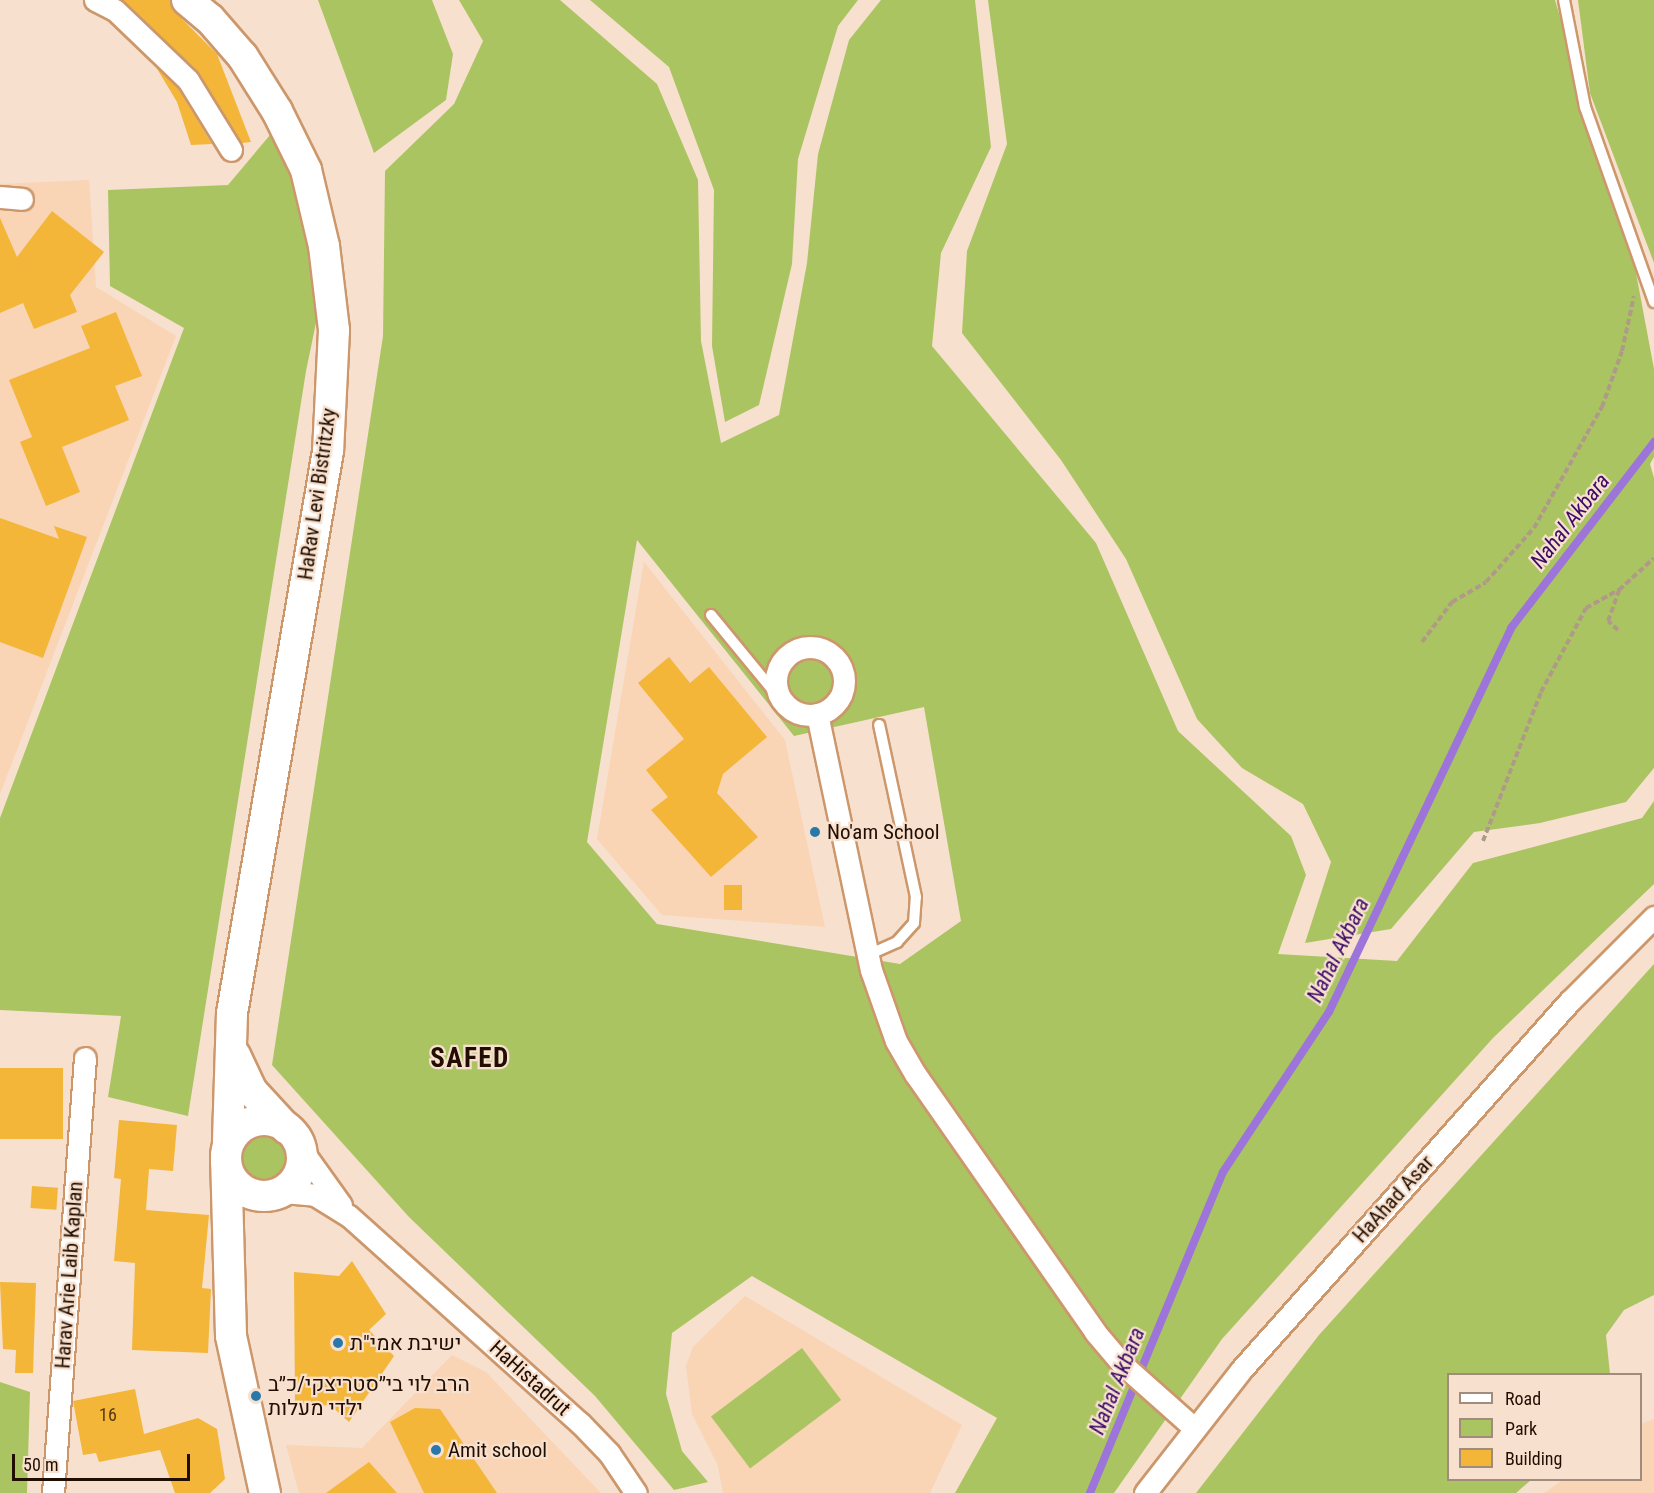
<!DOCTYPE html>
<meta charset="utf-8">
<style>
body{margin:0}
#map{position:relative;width:1654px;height:1493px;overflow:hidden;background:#f7e0ce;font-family:"Roboto Condensed",Heebo,sans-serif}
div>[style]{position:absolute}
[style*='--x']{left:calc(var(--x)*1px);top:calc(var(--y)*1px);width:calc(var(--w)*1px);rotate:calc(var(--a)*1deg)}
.built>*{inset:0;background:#f9d4b5}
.green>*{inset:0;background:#abc462;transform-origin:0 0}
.round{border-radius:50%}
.stream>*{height:8px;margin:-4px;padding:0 4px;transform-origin:4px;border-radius:4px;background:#9d74d9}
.building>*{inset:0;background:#f3b639;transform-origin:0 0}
.path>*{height:4px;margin-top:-2px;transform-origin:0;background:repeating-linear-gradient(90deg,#af9989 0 6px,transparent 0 9px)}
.roads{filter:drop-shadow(2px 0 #cc976b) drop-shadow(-2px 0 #cc976b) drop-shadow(0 2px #cc976b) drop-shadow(0 -2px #cc976b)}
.lane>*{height:10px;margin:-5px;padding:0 5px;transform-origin:5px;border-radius:5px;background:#fff}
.street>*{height:21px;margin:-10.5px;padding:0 10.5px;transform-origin:10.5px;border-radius:10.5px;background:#fff}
.street>.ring{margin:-10.5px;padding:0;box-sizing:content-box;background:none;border:21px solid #fff;border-radius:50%}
.secondary>*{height:30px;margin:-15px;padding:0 15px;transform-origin:15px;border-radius:15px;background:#fff}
.secondary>.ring{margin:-15px;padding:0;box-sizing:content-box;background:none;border:30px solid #fff;border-radius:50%}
.dots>*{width:16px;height:16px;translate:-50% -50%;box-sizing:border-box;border:3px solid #f7e0ce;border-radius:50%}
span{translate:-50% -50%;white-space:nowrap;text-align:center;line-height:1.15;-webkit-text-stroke:4.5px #f7e0ce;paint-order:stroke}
.number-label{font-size:18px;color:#56380e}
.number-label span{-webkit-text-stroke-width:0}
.street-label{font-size:21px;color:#210e00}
.poi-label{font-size:21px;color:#210e00}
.left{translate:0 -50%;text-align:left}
.water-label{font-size:22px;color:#3c0b68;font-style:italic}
.district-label{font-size:27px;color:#210e00;font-weight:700;letter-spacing:1.5px}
.legend{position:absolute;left:1447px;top:1373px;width:195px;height:108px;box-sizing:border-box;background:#f7e0ce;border:2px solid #a18c7c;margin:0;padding:8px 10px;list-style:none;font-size:18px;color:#210e00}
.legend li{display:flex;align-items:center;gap:12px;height:30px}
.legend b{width:30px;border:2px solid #a18c7c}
.scale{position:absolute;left:12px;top:1454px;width:178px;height:27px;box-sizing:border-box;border:3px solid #210e00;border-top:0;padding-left:8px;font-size:18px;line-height:21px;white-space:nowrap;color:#210e00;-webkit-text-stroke:4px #f7e0ce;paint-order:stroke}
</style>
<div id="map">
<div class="built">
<div style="clip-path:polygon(89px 180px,96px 287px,176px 336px,0 794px,0 184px)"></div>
<div style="clip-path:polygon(644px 562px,785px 740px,825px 927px,662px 915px,597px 839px)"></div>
<div style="clip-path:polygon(745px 1296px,962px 1425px,930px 1493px,723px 1493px,718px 1466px,692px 1414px,686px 1366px,693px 1347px)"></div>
<div style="clip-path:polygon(452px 1355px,486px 1372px,601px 1493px,299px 1493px,286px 1445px,362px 1448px)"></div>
<div style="clip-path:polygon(1654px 1419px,1654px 1493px,1544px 1493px,1563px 1480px,1640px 1480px,1641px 1424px)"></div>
</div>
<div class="green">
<div style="clip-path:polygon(318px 0,432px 0,453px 54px,446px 100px,374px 153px)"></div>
<div style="clip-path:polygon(evenodd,459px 0,560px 0,657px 84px,698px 180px,701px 341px,721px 443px,779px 415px,807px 263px,818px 154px,849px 40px,881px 0,975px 0,991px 147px,941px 253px,932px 346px,1096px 543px,1178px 731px,1291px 836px,1306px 875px,1278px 954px,1397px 961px,1473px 863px,1642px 818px,1654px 801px,1654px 884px,1493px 1038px,1222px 1339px,1114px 1493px,955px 1493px,997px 1418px,752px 1276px,672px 1333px,666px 1394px,682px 1451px,708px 1482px,674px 1490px,595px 1396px,409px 1217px,272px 1065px,383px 336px,385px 171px,454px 104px,483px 41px,459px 0,637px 540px,794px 736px,924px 707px,961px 921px,900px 964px,657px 924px,587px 842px,637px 540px)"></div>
<div style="clip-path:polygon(590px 0,858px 0,838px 26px,798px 159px,792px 264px,759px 405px,725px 422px,712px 346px,714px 190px,669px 67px)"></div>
<div style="clip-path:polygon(988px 0,1555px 0,1636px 273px,1654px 369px,1654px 457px,1650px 464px,1654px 478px,1654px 768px,1626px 802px,1540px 823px,1474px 832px,1391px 929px,1305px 943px,1331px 862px,1303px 804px,1242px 768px,1197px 719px,1126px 559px,1061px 460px,962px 333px,967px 251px,1007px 144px)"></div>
<div style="clip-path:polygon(1578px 0,1654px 0,1654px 263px,1590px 93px)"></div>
<div style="clip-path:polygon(291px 110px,323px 289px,306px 371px,188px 1116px,108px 1097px,121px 1016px,0 1010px,0 818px,184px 328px,110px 286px,108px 190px,228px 185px)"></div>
<div style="clip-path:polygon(1654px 964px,1654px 1295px,1624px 1310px,1606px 1335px,1610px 1374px,1448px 1374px,1448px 1480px,1531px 1480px,1516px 1493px,1196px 1493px,1319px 1335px)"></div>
<div class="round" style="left:239px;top:1133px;width:50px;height:50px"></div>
<div style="left:802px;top:1348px;width:65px;height:114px;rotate:53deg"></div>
<div style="clip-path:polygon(0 1382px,30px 1392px,27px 1493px,0 1493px)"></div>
</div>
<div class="stream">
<div style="--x:1090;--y:1493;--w:347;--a:-67.5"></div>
<div style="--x:1223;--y:1172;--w:192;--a:-56.5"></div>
<div style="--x:1329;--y:1012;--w:425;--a:-64.6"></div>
<div style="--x:1511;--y:628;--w:235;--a:-52.4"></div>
</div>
<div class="building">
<div style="clip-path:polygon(123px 0,170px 0,176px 13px,217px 54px,251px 142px,242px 143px,197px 71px)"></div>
<div style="clip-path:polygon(156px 67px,178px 88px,212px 144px,191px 145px,177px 102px)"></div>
<div style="clip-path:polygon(52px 211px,104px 252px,70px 295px,77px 312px,34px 329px,23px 303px,0 313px,0 218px,17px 257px)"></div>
<div style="clip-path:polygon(116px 312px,142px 376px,115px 386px,129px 420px,62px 447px,80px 492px,46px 506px,20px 442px,32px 437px,9px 380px,90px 348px,81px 326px)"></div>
<div style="clip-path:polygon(0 518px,59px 539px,54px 526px,87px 537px,43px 658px,0 642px)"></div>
<div style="clip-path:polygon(669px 657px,690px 683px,709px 667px,767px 737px,723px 774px,717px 793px,758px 837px,711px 877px,651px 810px,668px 797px,646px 770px,684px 739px,638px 683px)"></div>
<div style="left:724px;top:885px;width:18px;height:25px"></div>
<div style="left:0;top:1068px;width:63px;height:71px"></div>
<div style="clip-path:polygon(119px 1120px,177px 1125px,173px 1171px,149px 1169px,146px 1210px,209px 1215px,202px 1288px,211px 1289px,208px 1353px,132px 1350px,135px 1263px,114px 1261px,121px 1179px,114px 1178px)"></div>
<div style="left:32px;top:1186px;width:26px;height:22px;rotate:4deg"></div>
<div style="clip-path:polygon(352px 1261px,386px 1314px,369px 1330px,394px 1356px,349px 1422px,330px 1405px,295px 1407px,294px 1272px,339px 1276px)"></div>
<div style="clip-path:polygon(0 1282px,36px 1283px,33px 1373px,15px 1373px,16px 1350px,3px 1349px)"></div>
<div style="clip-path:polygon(135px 1389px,144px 1434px,198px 1418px,217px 1429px,225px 1479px,210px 1493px,175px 1493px,160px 1450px,99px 1462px,96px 1453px,83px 1455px,73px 1401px)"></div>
<div style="clip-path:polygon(415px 1408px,440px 1409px,497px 1493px,424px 1493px,390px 1422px)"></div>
<div style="clip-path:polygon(369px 1462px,397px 1493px,326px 1493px)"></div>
</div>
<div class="path">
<div style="--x:1618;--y:630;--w:13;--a:-138"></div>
<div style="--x:1608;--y:621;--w:32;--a:-70"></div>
<div style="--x:1422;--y:642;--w:50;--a:-53.1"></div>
<div style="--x:1452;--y:602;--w:39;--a:-30"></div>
<div style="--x:1486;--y:582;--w:72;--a:-48.4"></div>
<div style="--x:1534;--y:528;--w:139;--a:-60.7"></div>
<div style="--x:1602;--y:407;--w:59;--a:-70.3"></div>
<div style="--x:1622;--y:351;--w:56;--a:-77.7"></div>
<div style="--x:1483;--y:841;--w:160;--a:-68.7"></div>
<div style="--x:1541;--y:692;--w:95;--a:-61.8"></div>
<div style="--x:1586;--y:608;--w:38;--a:-29"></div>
<div style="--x:1619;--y:590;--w:47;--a:-42.4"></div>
</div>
<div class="roads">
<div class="lane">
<div style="--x:1564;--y:0;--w:109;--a:78.9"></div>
<div style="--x:1585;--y:107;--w:207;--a:70.5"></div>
<div style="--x:711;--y:615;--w:117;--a:50.6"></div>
<div style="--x:868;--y:955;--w:32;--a:-24"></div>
<div style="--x:897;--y:942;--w:25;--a:-48"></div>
<div style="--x:914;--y:923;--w:26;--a:-86"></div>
<div style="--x:916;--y:897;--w:176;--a:-102.1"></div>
</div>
<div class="street">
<div style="--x:95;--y:0;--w:22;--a:27"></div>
<div style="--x:115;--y:10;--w:101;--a:43.8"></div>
<div style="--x:188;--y:80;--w:82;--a:58.4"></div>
<div style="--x:0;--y:197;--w:22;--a:5"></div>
<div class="ring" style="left:776px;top:647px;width:47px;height:47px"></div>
<div style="--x:817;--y:714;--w:262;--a:78.1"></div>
<div style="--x:871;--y:970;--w:75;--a:70.6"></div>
<div style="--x:896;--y:1041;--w:39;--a:60"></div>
<div style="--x:916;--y:1075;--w:313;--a:55.1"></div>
<div style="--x:1095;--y:1332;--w:42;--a:49.8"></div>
<div style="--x:1122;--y:1364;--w:96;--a:41.6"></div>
<div style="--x:301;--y:1149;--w:69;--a:54.5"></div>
<div style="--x:283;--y:1192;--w:32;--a:5"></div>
<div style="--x:315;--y:1195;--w:40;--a:32"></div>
<div style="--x:349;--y:1216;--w:310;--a:41.9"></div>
<div style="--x:580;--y:1423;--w:42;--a:46"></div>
<div style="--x:609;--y:1453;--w:48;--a:56"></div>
<div style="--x:53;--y:1493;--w:436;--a:-85.8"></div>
<div style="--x:1145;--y:1493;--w:156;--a:-52"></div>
<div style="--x:1241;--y:1370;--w:494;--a:-48.3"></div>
<div style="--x:1570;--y:1001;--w:119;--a:-45"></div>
</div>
<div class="secondary">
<div style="--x:187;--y:0;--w:30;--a:40"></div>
<div style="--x:210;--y:19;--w:50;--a:49"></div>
<div style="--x:243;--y:57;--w:64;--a:57.8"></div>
<div style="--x:277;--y:111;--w:66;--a:63.8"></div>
<div style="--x:306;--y:170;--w:78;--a:76.7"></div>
<div style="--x:324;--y:246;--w:85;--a:83.2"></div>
<div style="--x:334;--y:330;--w:121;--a:92.8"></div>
<div style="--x:328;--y:451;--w:570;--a:99.69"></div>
<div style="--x:232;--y:1013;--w:130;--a:91.8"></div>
<div style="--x:235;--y:1055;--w:38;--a:65"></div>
<div style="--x:251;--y:1090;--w:52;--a:47.4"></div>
<div class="ring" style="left:226px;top:1120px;width:46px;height:46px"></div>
<div style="--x:226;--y:1156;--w:180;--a:88.4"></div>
<div style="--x:231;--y:1336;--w:161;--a:77.8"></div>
</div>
</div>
<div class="dots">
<div style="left:815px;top:832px;background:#2978aa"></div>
<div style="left:338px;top:1343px;background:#2978aa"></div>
<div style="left:256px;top:1396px;background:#2978aa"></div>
<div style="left:436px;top:1450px;background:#2978aa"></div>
</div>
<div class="number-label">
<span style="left:108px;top:1415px">16</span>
</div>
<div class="street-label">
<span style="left:317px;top:494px;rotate:-82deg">HaRav Levi Bistritzky</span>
<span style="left:1393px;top:1199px;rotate:-48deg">HaAhad Asar</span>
<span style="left:69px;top:1275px;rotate:-86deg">Harav Arie Laib Kaplan</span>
<span style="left:530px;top:1378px;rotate:42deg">HaHistadrut</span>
</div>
<div class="poi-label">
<span class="left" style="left:827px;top:832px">No'am School</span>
<span class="left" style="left:350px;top:1343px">ישיבת אמי"ת</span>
<span class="left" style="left:268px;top:1396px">הרב לוי בי״סטריצקי/כ״ב<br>ילדי מעלות</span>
<span class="left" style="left:448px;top:1450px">Amit school</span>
</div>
<div class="water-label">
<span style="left:1570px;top:521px;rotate:-52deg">Nahal Akbara</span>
<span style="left:1338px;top:950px;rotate:-64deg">Nahal Akbara</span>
<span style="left:1117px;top:1381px;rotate:-68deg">Nahal Akbara</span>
</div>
<div class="district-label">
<span style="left:470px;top:1059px">SAFED</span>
</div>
<ul class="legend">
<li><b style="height:8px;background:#fff"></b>Road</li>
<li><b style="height:16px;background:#abc462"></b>Park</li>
<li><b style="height:16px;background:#f3b639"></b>Building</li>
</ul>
<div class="scale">50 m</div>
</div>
